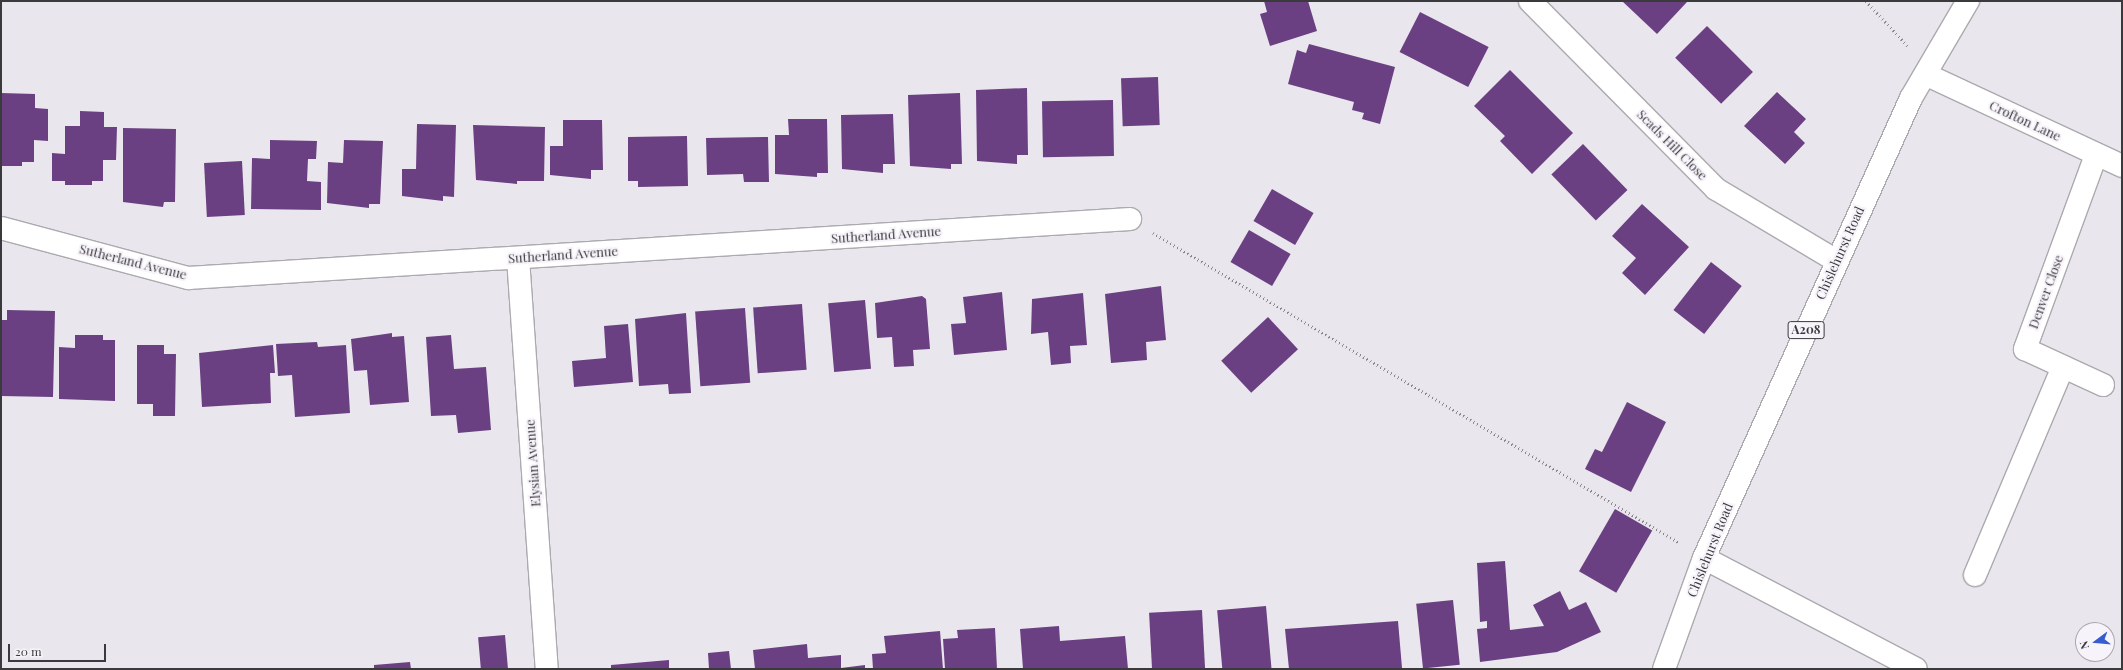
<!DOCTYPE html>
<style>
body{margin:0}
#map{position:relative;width:2123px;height:670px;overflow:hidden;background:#eae6ed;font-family:"Playfair Display",serif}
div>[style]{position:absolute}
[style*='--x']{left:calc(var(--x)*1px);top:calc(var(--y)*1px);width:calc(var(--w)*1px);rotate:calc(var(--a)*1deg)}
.building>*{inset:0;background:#6a4082;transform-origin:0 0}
.path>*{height:2.5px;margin-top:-1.25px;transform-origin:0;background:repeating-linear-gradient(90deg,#8b888d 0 1px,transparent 0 4px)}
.roads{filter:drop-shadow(1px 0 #aca9af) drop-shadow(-1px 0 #aca9af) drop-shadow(0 1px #aca9af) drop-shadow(0 -1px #aca9af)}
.minor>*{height:22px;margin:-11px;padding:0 11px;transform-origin:11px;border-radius:11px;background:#fff}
.major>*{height:22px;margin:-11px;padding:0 11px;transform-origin:11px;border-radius:11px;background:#fff}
span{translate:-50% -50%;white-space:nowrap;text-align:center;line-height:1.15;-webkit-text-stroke:4px #f7f3fa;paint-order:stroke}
.shield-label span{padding:1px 3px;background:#f7f3fa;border:1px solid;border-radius:3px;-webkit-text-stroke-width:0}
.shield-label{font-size:12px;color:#3a393b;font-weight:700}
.street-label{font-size:13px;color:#3a393b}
.frame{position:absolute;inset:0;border:2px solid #3a393b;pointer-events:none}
.north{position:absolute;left:2075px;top:622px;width:40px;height:40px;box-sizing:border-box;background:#f7f3fa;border:1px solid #aba9ae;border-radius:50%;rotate:254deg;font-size:11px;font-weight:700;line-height:16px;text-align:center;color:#3a393b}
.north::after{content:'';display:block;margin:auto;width:14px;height:18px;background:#365ccd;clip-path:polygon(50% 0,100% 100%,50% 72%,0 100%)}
.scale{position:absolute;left:8px;top:644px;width:98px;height:18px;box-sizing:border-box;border:2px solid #3a393b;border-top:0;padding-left:5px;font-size:12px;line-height:14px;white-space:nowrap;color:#3a393b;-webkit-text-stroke:3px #f7f3fa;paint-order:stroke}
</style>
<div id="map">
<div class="building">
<div style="clip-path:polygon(1264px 1px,1308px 1px,1317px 31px,1270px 46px,1260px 14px,1267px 12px)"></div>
<div style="clip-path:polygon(1622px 1px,1686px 1px,1687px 2px,1657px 34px)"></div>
<div style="left:1420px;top:12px;width:77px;height:45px;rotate:27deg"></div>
<div style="left:1707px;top:26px;width:65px;height:45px;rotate:45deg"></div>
<div style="clip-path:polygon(1309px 44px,1395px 67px,1380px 124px,1362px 119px,1364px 113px,1352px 110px,1354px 102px,1288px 84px,1297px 50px,1306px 53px)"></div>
<div style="clip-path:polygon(1510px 70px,1573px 133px,1532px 174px,1500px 141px,1505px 136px,1474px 106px)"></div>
<div style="left:1158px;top:77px;width:48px;height:37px;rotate:88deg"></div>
<div style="clip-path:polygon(1027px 88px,1028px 155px,1017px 155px,1017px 164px,977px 161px,976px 90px)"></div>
<div style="clip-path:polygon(1777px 92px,1806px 119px,1794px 132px,1805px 143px,1785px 164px,1744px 126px)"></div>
<div style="clip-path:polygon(1px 93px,35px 94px,35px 108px,48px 109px,48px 141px,34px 140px,34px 162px,22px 162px,22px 166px,1px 166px)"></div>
<div style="clip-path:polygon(960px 93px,962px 164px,951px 164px,951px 169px,910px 166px,908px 95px)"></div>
<div style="left:1113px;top:100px;width:56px;height:71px;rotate:89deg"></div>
<div style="clip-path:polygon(80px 111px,104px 112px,104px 127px,117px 127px,116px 160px,103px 160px,103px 181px,92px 181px,92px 185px,65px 185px,65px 181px,52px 181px,52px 153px,65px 154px,65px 126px,80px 126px)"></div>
<div style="clip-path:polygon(893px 114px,895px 164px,883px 164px,883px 173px,842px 169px,841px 115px)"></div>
<div style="clip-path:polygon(788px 119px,827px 119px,828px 173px,817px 173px,817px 177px,775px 174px,775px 135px,789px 135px)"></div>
<div style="clip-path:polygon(563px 120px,602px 120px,603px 170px,591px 170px,591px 179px,550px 175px,550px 146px,563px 146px)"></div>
<div style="clip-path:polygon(417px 124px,456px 125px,454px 197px,443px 196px,443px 201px,402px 196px,402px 169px,416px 169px)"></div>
<div style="clip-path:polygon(473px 125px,545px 127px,544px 181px,517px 181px,517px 184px,476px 180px)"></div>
<div style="clip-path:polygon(123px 128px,176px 129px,175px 202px,164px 202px,163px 207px,123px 202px)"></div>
<div style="clip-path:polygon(687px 136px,688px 186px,638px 187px,638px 181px,628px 181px,628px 137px)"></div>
<div style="clip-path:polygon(768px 137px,769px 182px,744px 182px,743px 174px,707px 175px,706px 138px)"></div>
<div style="clip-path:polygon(270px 140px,317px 141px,316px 159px,308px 159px,307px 181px,321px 182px,321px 210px,251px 209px,252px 158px,270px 159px)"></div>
<div style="clip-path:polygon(344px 140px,383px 141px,380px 204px,369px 204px,369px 208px,327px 203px,328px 162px,343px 163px)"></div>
<div style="left:1583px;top:144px;width:64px;height:44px;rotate:46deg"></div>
<div style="left:242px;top:161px;width:54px;height:38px;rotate:87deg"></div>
<div style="left:1272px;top:189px;width:48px;height:37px;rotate:30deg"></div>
<div style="clip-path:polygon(1642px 204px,1689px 247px,1645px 295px,1622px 273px,1636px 258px,1612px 236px)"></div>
<div style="left:1249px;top:230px;width:48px;height:37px;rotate:30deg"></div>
<div style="left:1711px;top:262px;width:39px;height:61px;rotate:38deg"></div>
<div style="clip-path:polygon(1161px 286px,1166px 340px,1146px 342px,1147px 360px,1111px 363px,1105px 294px)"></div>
<div style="clip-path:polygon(1002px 292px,1007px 350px,954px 355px,951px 324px,966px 323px,963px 297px)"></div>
<div style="clip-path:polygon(1083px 293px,1087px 345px,1070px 346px,1071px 363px,1051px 365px,1048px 332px,1031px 334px,1032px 299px)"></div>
<div style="clip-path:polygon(922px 296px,926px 299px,930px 349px,913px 350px,914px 366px,894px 367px,892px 337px,877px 338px,875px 303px)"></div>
<div style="left:865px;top:300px;width:69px;height:37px;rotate:85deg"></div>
<div style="left:802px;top:304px;width:66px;height:49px;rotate:86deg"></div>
<div style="left:745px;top:308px;width:75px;height:50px;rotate:86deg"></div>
<div style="clip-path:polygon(7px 310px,55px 311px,53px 397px,1px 396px,1px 320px,7px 320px)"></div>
<div style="clip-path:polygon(686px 313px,691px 393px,669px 394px,668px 384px,639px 386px,635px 319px)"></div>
<div style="left:1268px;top:317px;width:44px;height:64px;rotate:47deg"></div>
<div style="clip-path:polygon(628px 324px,633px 382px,574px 387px,572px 361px,606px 358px,604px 326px)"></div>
<div style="clip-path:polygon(392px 333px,392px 337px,404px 336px,409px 402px,370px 405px,367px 370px,354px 371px,351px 339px)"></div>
<div style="clip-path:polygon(75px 335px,103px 335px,103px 340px,115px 340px,115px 401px,59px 399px,59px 347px,75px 348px)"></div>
<div style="clip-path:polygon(451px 335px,454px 369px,486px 367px,491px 430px,458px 433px,456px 415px,431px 416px,426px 337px)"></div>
<div style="clip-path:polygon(317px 342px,318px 347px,346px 345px,350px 413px,295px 417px,292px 375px,278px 376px,276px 344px)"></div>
<div style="clip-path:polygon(137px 345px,164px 345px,164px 354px,176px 354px,175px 416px,153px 416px,153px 404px,137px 404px)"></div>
<div style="clip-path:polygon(273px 345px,275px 373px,270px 373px,271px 403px,202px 407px,199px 353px)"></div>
<div style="clip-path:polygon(1627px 402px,1666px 422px,1631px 492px,1585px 469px,1595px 449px,1602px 452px)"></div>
<div style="left:1615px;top:509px;width:43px;height:72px;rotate:30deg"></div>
<div style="clip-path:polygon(1505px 561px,1510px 630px,1544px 626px,1533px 605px,1560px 591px,1569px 610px,1586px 602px,1601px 632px,1557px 652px,1480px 662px,1477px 629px,1487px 628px,1487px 621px,1480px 622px,1477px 563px)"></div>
<div style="left:1453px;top:600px;width:65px;height:37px;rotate:84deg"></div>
<div style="left:1266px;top:606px;width:63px;height:49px;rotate:85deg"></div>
<div style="left:1202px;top:610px;width:59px;height:53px;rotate:87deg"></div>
<div style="clip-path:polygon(1398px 621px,1402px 668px,1289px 669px,1285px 629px)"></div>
<div style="clip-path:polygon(1059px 626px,1060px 641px,1125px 636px,1128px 669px,1023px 669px,1020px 629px)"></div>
<div style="clip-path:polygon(995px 628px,997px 669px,945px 669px,943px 639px,958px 638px,957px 630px)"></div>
<div style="clip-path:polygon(940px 631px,943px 669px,873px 669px,872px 654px,886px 653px,884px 636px)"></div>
<div style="left:505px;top:635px;width:34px;height:27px;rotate:85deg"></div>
<div style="clip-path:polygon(807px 644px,808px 658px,841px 655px,841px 668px,865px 665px,865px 669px,755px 669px,753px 650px)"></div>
<div style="clip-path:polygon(729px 651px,731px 669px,709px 669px,708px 653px)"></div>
<div style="clip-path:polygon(669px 660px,669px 669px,611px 669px,611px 665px)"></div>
<div style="clip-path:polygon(410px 662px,411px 669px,374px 669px,374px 665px)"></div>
</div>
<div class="path">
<div style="--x:1866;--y:1;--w:62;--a:47"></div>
<div style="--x:1153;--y:233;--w:611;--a:30.47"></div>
</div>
<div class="roads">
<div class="minor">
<div style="--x:1530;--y:1;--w:264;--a:45.3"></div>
<div style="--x:1716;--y:189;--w:141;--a:30.8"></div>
<div style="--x:1927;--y:75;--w:215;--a:25"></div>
<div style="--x:2096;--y:155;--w:207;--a:110.1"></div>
<div style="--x:2025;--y:349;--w:86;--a:24.8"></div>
<div style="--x:1;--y:228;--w:194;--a:15"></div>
<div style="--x:188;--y:278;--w:944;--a:-3.58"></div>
<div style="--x:518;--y:258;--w:412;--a:86"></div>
<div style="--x:1704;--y:558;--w:239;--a:27.6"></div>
<div style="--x:1975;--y:575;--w:226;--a:-67.1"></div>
</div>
<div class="major">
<div style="--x:1664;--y:669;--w:118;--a:-70.2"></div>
<div style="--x:1704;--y:558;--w:504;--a:-65.77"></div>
<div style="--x:1911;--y:98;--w:113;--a:-59.6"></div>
</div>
</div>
<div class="shield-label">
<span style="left:1806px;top:330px">A208</span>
</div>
<div class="street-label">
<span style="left:2025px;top:121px;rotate:25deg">Crofton Lane</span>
<span style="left:1672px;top:145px;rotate:45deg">Scads Hill Close</span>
<span style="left:886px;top:235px;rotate:-4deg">Sutherland Avenue</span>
<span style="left:1840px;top:253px;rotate:-66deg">Chislehurst Road</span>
<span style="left:563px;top:255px;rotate:-4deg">Sutherland Avenue</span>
<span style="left:133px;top:262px;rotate:14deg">Sutherland Avenue</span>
<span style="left:2046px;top:292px;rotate:-70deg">Denver Close</span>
<span style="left:533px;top:463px;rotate:-94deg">Elysian Avenue</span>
<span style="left:1710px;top:550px;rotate:-68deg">Chislehurst Road</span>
</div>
<div class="frame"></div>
<div class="north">N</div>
<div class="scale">20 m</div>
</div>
